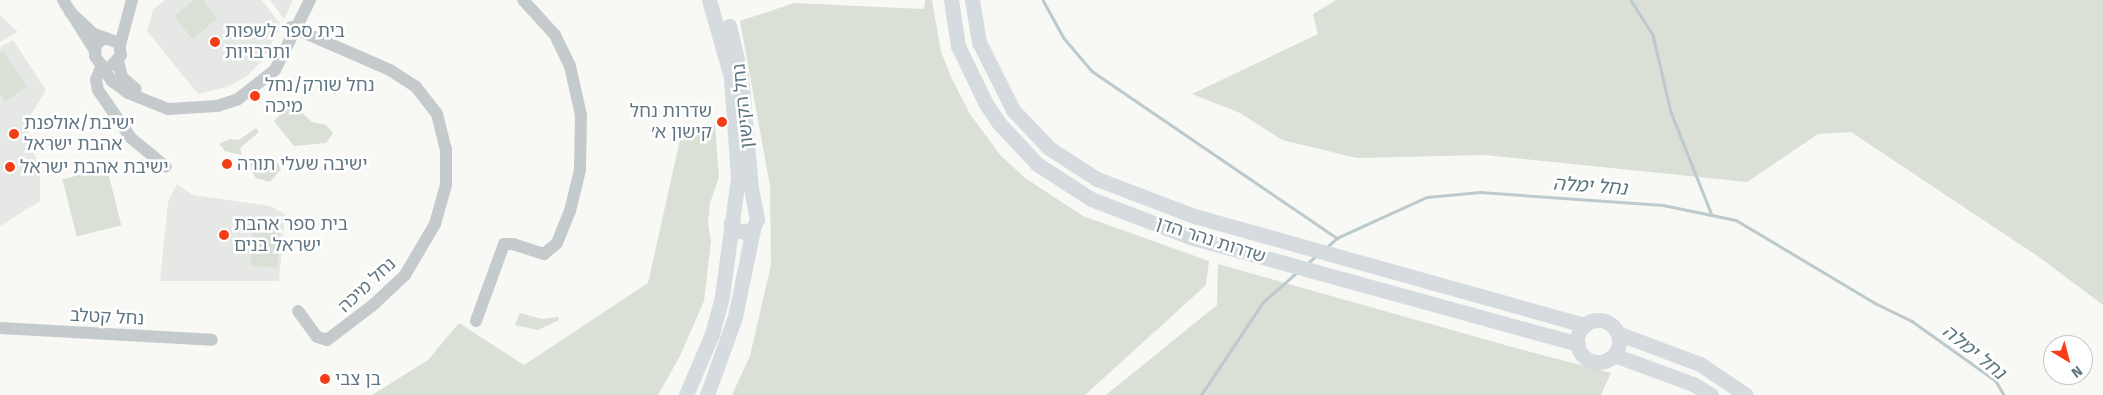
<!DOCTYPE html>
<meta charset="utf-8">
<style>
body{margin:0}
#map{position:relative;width:2103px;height:395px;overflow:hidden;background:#f8f8f5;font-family:"Fira Sans","Noto Sans Hebrew",sans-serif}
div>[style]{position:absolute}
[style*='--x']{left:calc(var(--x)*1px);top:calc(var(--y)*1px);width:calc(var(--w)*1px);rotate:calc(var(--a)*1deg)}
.built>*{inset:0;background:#e6e8e6}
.green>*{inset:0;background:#dae0d5;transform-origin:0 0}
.stream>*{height:2.5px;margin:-1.25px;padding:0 1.25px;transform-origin:1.25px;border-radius:1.25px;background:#bccace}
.minor>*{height:12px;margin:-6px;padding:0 6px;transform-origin:6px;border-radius:6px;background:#c5cacd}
.major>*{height:15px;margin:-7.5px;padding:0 7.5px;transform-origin:7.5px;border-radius:7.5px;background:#d5dbdf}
.major>.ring{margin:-7.5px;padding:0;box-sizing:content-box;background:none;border:15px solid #d5dbdf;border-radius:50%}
.dots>*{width:14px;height:14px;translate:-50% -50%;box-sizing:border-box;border:2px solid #fff;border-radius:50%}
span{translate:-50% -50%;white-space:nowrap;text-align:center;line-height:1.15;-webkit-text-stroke:5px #fff;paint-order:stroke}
.poi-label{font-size:18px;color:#607683}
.left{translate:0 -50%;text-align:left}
.right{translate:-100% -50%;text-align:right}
.street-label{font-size:18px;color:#607683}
.water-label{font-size:19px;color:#5a767d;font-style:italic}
.north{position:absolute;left:2043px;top:335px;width:50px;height:50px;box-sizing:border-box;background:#fff;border:1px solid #bfc8cd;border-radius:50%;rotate:143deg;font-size:14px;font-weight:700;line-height:20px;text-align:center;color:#607683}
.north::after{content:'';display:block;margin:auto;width:18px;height:22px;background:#f53d17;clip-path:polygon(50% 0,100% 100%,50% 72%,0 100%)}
</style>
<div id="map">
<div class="built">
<div style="clip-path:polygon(165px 0,262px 0,281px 25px,262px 61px,247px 76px,227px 87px,198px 94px,147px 31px,153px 10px)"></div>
<div style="clip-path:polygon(270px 0,293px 0,285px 18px,284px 19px)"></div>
<div style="clip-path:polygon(0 15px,18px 32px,0 42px)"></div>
<div style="clip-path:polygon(13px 40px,46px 90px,26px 123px,40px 175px,40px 201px,0 226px,0 47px)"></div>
<div style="clip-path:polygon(177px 184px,193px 195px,270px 206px,285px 214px,279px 281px,160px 281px,168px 202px)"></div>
</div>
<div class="green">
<div style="clip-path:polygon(194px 0,203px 0,217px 19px,192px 39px,174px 16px)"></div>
<div style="clip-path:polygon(925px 0,932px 0,941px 52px,952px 79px,970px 114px,1001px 156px,1025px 178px,1083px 216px,1209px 261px,1206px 285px,1085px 395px,732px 395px,750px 356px,771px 265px,770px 186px,740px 21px,794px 3px,924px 9px)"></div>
<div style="clip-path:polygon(1336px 0,2103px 0,2103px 305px,2039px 257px,1851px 132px,1818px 134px,1747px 182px,1485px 155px,1357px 158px,1282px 140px,1240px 113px,1192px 94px,1318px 34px,1313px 14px)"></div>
<div style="clip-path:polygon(3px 51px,27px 86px,5px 102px,0 94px,0 54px)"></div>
<div style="clip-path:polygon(286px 109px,299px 110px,312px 122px,326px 125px,333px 133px,326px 143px,294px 146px,274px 121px)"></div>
<div style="clip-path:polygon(715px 125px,719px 177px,710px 203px,708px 223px,711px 241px,704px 301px,680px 356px,658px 395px,372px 395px,428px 360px,459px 323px,524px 365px,648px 283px,682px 131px)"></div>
<div style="clip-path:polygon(256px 128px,259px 132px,240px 148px,242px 155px,225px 151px,219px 144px,230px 139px,239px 140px)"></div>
<div style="clip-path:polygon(256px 159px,277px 162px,281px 169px,270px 182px,256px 178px,252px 172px,250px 162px)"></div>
<div style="left:107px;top:168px;width:59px;height:46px;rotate:76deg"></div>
<div style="left:253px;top:226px;width:27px;height:40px;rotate:4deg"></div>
<div style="clip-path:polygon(1218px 264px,1523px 350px,1611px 373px,1601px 395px,1106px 395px,1217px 305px)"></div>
<div style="clip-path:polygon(520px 313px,542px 319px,558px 317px,559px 320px,538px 330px,515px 325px)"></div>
</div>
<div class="stream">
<div style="--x:1043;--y:0;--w:43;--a:61.1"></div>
<div style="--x:1064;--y:38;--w:43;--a:49.7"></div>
<div style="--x:1092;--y:71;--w:297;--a:34.3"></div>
<div style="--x:1631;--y:0;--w:41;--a:57.8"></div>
<div style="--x:1653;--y:35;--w:79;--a:76.8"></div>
<div style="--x:1671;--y:112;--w:111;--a:68.3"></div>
<div style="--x:1327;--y:247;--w:13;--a:-42"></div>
<div style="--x:1337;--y:238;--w:99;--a:-24.5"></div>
<div style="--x:1427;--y:197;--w:53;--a:-5.4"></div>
<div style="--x:1480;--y:192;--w:183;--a:4.1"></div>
<div style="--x:1663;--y:205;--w:75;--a:11.6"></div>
<div style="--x:1736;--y:220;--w:162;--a:30.8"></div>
<div style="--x:1875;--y:303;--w:41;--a:25.9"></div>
<div style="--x:1912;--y:321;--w:103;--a:35.5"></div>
<div style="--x:1996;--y:381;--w:16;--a:60"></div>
<div style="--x:1308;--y:263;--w:12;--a:-42"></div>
<div style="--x:1201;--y:395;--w:112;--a:-56.3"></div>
<div style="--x:1263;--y:302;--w:44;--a:-41.3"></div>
</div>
<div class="minor">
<div style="--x:63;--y:0;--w:58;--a:57.7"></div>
<div style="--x:70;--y:12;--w:33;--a:43"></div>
<div style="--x:94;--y:34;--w:27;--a:20"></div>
<div style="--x:119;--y:43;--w:12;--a:81"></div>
<div style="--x:121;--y:55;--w:13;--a:132"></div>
<div style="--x:291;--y:27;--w:108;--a:23.5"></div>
<div style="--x:390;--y:70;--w:31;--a:33"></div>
<div style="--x:416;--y:87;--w:34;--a:52"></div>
<div style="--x:437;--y:114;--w:36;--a:76"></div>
<div style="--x:446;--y:149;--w:36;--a:90"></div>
<div style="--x:446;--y:185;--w:41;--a:105.8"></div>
<div style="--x:435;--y:224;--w:59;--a:120.5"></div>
<div style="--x:405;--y:275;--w:44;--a:136.8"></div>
<div style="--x:373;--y:305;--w:58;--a:142.7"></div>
<div style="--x:327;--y:340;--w:10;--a:-163"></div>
<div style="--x:317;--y:337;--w:32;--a:-126"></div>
<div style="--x:105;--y:38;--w:11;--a:146"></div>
<div style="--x:96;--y:44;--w:12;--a:95"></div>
<div style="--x:95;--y:56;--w:30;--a:56"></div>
<div style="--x:112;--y:81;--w:20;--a:37"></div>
<div style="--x:128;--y:93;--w:43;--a:21.8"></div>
<div style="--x:168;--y:109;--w:49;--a:-3.5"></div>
<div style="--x:217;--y:106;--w:22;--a:-18"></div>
<div style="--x:238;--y:99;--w:47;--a:-38.1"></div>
<div style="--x:275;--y:70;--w:78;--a:-63.4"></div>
<div style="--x:120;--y:45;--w:47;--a:-75.1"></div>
<div style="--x:118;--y:61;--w:16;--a:76"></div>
<div style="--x:122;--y:77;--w:18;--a:41"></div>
<div style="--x:102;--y:65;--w:16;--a:112"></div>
<div style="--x:96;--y:80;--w:10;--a:79"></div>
<div style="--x:98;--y:90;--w:58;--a:55.5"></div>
<div style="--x:131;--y:138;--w:45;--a:39.6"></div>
<div style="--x:476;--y:321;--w:82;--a:-70"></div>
<div style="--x:504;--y:244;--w:9;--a:0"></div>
<div style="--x:513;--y:244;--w:33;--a:18"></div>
<div style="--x:544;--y:254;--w:17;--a:-40"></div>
<div style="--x:557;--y:243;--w:35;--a:-68"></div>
<div style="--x:570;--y:211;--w:42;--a:-76.3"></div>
<div style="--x:580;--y:170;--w:55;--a:-89"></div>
<div style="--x:581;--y:115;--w:50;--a:-102.7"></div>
<div style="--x:570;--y:66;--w:34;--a:-116"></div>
<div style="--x:555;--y:35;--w:47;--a:-132.4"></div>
<div style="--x:0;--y:328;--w:212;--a:3.2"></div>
</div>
<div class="major">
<div style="--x:951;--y:0;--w:47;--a:81.3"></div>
<div style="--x:958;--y:46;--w:64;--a:64.2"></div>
<div style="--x:986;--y:104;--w:22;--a:56"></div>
<div style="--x:998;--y:122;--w:57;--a:47.1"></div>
<div style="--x:1037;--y:164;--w:64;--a:32.9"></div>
<div style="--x:1091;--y:199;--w:106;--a:21"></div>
<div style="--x:1190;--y:237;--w:402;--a:15.4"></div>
<div style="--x:972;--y:0;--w:43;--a:80.5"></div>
<div style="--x:979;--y:42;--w:76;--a:63.4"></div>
<div style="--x:1013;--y:110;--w:52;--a:46.5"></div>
<div style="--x:1049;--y:148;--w:57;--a:32.9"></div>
<div style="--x:1097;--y:179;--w:104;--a:20.9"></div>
<div style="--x:1194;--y:216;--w:406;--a:15.6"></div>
<div style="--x:729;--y:26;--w:51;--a:76.5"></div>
<div style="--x:741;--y:76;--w:112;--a:84.9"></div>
<div style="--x:751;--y:188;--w:32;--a:79"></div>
<div style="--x:757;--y:219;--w:11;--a:112"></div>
<div style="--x:753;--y:229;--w:9;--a:162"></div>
<div style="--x:744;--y:232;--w:8;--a:-166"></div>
<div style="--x:736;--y:230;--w:9;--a:-126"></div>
<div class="ring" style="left:1577px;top:320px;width:27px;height:27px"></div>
<div style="--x:1617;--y:333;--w:89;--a:20.5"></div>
<div style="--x:1700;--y:364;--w:55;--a:34"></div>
<div style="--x:1614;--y:355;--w:84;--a:20.2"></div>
<div style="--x:1693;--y:384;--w:21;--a:31"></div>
<div style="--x:686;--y:395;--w:66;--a:-66.9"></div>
<div style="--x:712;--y:334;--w:39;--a:-75"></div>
<div style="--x:722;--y:296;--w:119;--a:-82.3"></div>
<div style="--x:738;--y:178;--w:101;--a:-94"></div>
<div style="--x:731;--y:77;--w:80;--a:-105.9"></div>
<div style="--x:707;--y:395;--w:83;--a:-70.3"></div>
<div style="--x:735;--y:317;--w:90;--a:-78.4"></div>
</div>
<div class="dots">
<div style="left:215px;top:42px;background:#f53d17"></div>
<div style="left:255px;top:96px;background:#f53d17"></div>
<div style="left:722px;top:122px;background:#f53d17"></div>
<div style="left:14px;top:134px;background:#f53d17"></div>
<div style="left:227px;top:164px;background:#f53d17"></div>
<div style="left:10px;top:167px;background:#f53d17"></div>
<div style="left:224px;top:235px;background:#f53d17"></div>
<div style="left:325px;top:379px;background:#f53d17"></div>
</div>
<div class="poi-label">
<span class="left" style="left:225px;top:42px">בית ספר לשפות<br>ותרבויות</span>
<span class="left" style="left:265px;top:96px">נחל שורק/נחל<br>מיכה</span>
<span class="right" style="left:712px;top:122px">שדרות נחל<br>קישון א׳</span>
<span class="left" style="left:24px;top:134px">ישיבת/אולפנת<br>אהבת ישראל</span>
<span class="left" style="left:237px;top:164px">ישיבה שעלי תורה</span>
<span class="left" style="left:20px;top:167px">ישיבת אהבת ישראל</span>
<span class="left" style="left:234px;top:235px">בית ספר אהבת<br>ישראל בנים</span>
<span class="left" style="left:335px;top:379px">בן צבי</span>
</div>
<div class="street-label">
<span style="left:743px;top:106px;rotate:-96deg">נחל הקישון</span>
<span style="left:1211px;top:240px;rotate:18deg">שדרות נהר הדן</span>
<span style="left:367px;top:285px;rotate:-43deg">נחל מיכה</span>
<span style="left:107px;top:317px;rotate:3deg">נחל קטלב</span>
</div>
<div class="water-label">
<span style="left:1590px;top:186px;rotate:4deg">נחל ימלה</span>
<span style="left:1974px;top:352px;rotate:39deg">נחל ימלה</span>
</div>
<div class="north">N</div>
</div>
